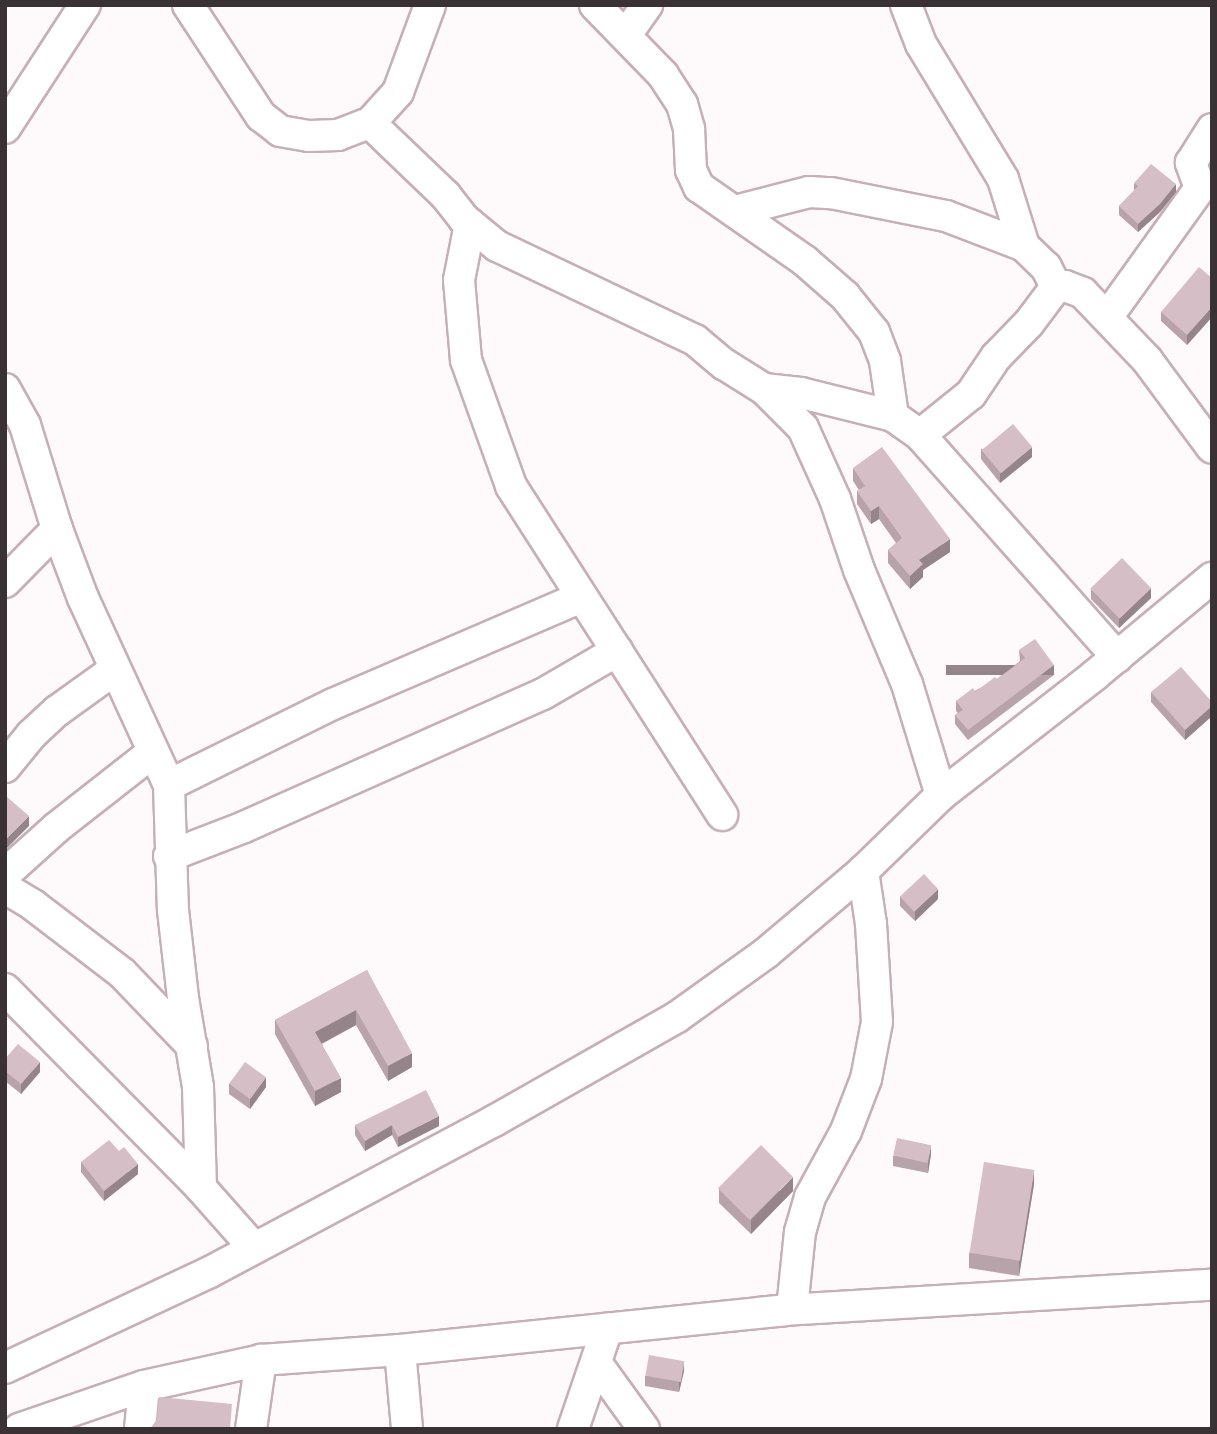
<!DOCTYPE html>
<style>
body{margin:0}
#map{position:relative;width:1217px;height:1434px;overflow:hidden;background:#fef9fa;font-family:Montserrat,sans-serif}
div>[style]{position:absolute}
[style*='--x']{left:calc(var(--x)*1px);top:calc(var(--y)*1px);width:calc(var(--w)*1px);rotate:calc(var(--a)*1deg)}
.roads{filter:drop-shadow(2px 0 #c6afb6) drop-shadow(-2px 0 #c6afb6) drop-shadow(0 2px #c6afb6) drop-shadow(0 -2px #c6afb6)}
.minor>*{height:30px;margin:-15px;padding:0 15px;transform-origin:15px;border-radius:15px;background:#fff}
.wall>*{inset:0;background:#b7a3a9}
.shaded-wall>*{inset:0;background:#95858a;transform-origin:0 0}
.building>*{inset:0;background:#d5bec5;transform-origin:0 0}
span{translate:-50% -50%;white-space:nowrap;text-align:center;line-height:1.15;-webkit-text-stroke:6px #fff;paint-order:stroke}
.frame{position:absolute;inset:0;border:7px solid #3a3134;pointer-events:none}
</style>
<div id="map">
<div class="roads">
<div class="minor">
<div style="--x:188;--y:5;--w:133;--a:56.7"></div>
<div style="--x:261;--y:116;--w:24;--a:38"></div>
<div style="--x:280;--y:131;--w:29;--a:10"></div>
<div style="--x:309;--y:136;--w:29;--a:-2"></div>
<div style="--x:338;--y:135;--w:34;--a:-21"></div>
<div style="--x:370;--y:123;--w:42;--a:-47.9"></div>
<div style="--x:398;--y:92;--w:93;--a:-69.8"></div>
<div style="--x:595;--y:5;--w:98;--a:45.8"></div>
<div style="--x:663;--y:75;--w:35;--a:57"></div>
<div style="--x:682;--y:104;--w:26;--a:74"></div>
<div style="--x:689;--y:129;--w:41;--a:87.2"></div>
<div style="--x:691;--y:170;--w:19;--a:65"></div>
<div style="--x:699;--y:187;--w:129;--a:34.9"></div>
<div style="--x:805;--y:261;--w:53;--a:41.2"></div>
<div style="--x:845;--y:296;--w:46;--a:51.1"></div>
<div style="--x:874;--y:332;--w:31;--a:69"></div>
<div style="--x:885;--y:361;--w:56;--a:81.7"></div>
<div style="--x:906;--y:5;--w:42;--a:69"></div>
<div style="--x:921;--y:44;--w:158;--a:58.7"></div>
<div style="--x:1003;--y:179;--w:70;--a:72.6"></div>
<div style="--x:626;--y:35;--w:37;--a:-55"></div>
<div style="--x:370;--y:123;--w:105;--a:43.8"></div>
<div style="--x:446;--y:196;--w:29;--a:52"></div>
<div style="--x:464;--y:219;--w:43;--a:39.3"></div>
<div style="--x:497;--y:246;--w:219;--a:25.4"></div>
<div style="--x:695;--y:340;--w:38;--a:40"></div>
<div style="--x:724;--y:364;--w:47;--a:32"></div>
<div style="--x:764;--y:389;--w:55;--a:45"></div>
<div style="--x:803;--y:428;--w:78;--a:65.7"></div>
<div style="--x:835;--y:499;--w:75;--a:71.3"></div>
<div style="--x:859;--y:570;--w:124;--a:67.2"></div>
<div style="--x:907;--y:684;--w:116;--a:73"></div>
<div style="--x:5;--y:128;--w:147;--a:-57"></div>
<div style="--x:735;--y:211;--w:76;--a:-14.4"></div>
<div style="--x:809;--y:192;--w:22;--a:3"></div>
<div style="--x:831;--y:193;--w:117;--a:11.3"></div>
<div style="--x:946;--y:216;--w:84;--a:21"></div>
<div style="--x:1024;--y:246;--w:30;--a:44"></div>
<div style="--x:1046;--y:267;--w:22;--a:63"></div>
<div style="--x:470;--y:224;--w:57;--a:101.1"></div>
<div style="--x:459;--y:280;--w:80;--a:85"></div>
<div style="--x:466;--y:360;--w:134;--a:70.3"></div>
<div style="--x:511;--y:486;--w:391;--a:57.3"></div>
<div style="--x:1108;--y:316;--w:158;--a:-54.3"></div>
<div style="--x:1200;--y:188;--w:27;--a:-110"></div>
<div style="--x:1191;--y:163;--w:40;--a:-58"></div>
<div style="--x:5;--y:389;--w:41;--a:60.9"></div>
<div style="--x:25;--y:425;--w:109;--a:72.9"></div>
<div style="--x:57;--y:529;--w:74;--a:69.4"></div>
<div style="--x:83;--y:598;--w:206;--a:65.3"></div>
<div style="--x:169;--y:785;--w:125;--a:88.2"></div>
<div style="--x:173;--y:910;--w:89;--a:83.5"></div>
<div style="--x:183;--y:998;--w:90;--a:80.4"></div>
<div style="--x:198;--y:1087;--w:101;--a:88.3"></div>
<div style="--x:764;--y:389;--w:37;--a:6"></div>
<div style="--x:801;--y:393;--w:95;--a:14"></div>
<div style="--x:893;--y:416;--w:33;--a:35"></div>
<div style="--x:920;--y:435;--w:297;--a:48.4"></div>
<div style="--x:920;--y:435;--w:65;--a:-38.8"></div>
<div style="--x:971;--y:394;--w:45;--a:-56"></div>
<div style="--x:996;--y:357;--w:47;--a:-45.9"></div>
<div style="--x:1029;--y:323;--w:45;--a:-53.1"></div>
<div style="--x:1056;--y:287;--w:9;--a:-6"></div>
<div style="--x:1065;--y:286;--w:19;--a:21"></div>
<div style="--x:1083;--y:293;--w:93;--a:46.3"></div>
<div style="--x:1147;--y:360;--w:109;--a:53.5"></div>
<div style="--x:5;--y:582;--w:74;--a:-45.5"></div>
<div style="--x:5;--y:767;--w:41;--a:-50.9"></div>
<div style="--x:31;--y:735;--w:35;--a:-43"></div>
<div style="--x:57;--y:711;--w:70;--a:-35.7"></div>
<div style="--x:169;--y:785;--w:183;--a:-26.3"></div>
<div style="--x:333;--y:704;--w:270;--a:-23.3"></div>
<div style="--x:169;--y:856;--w:80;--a:-21.1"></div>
<div style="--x:244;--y:827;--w:327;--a:-24"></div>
<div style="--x:543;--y:694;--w:86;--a:-30.2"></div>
<div style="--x:5;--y:874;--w:69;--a:-42"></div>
<div style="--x:56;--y:828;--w:123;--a:-38.1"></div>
<div style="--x:5;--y:888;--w:33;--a:31"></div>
<div style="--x:33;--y:905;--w:112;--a:37.4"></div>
<div style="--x:122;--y:973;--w:101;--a:46.2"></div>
<div style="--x:5;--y:989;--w:279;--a:45.4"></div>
<div style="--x:201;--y:1188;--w:80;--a:48.5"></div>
<div style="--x:792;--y:1309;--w:77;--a:-84.1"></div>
<div style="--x:800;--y:1232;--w:36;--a:-74"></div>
<div style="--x:810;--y:1197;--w:75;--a:-61.4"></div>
<div style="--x:846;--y:1131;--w:56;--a:-69"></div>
<div style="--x:866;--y:1079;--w:58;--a:-79.1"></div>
<div style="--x:877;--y:1022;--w:98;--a:-93.5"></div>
<div style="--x:871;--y:924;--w:54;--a:-98.6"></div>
<div style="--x:400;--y:1350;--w:79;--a:84.9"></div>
<div style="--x:597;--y:1364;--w:80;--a:54.1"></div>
<div style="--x:5;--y:1368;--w:226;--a:-25.1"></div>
<div style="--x:210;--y:1272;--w:322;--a:-28"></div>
<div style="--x:494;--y:1121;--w:210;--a:-29.6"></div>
<div style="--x:677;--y:1017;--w:110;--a:-35.7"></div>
<div style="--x:766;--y:953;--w:127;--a:-40.2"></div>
<div style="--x:863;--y:871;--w:109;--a:-44.3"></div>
<div style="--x:941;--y:795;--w:195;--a:-37.9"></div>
<div style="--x:1095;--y:675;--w:152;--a:-39.7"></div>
<div style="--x:19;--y:1429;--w:132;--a:-19"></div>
<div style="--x:144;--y:1386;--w:120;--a:-12.5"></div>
<div style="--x:261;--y:1360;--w:139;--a:-4.1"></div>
<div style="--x:400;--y:1350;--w:387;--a:-5.9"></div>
<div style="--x:785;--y:1310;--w:428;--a:-3.4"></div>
<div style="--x:140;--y:1429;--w:43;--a:-84.7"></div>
<div style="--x:251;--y:1429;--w:70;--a:-81.8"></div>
<div style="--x:573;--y:1429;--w:106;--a:-71.2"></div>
</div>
</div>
<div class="wall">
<div style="clip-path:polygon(1134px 183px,1176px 192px,1160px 212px,1138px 232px,1119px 215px,1119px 206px,1134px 191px)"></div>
<div style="clip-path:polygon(1212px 278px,1212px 317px,1187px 345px,1161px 321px,1161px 312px)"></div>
<div style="clip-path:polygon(981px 449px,1032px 457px,1000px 483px,981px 459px)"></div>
<div style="clip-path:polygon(853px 468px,950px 552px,923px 570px,923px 577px,910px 589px,888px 563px,888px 550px,896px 543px,879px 519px,871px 524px,857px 504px,857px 491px,859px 490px,853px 481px)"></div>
<div style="clip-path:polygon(1091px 589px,1151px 598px,1119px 628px,1091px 599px)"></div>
<div style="clip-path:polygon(1019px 650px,1054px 675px,968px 740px,955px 724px,955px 715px,958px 713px,956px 711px,956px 701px,997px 679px,1020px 661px)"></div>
<div style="clip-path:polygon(1151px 692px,1212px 702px,1212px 716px,1185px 740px,1151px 702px)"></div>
<div style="clip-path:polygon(900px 896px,938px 899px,915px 921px,900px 906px)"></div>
<div style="clip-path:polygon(367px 970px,412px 1067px,388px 1081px,356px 1025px,322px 1044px,341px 1092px,315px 1106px,275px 1034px,275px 1020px)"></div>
<div style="clip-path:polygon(5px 1059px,40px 1072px,21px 1094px,5px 1081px)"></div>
<div style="clip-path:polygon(229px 1084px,266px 1087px,250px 1109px,229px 1094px)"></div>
<div style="clip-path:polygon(355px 1125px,439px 1126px,398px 1147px,392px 1135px,365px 1151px,355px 1135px)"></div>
<div style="clip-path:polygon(931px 1154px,928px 1173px,893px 1166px,893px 1156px)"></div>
<div style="clip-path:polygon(81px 1162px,138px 1174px,104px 1201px,81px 1172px)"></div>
<div style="clip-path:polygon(1034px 1184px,1019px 1276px,969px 1268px,969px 1253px)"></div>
<div style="clip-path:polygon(719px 1189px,793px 1191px,751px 1234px,719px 1203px)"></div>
<div style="clip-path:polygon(684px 1371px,679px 1392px,645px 1386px,645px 1376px)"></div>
</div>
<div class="shaded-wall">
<div style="clip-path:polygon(1176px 184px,1176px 192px,1160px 212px,1138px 232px,1138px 224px)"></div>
<div style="clip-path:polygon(1212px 307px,1212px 317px,1187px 345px,1187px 335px)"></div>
<div style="clip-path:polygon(1032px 447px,1032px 457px,1000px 483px,1000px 473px)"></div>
<div style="clip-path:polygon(879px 506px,879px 519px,871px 524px,871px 511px)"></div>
<div style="clip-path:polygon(950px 539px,950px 552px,923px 570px,923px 577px,910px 589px,910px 576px,919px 560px)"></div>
<div style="clip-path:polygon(1151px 588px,1151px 598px,1119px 628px,1119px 618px)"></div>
<div style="left:1054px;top:665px;width:10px;height:108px;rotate:90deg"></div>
<div style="clip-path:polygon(1212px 706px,1212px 716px,1185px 740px,1185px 730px)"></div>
<div style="clip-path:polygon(29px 816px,29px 826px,5px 850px,5px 840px)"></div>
<div style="clip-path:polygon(938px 889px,938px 899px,915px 921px,915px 911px)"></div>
<div style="clip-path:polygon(356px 1010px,356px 1025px,315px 1047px,315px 1032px)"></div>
<div style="clip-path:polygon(412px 1053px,412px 1067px,388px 1081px,388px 1066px)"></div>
<div style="clip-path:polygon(40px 1062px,40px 1072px,21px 1094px,21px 1084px)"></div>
<div style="clip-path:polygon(266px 1077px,266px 1087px,250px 1109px,250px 1099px)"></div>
<div style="clip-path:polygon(341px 1078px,341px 1092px,315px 1106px,315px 1091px)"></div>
<div style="clip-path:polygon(439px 1116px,439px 1126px,398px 1147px,398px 1137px)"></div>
<div style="clip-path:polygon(392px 1125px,392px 1135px,365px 1151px,365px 1141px)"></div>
<div style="clip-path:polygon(931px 1145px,931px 1154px,928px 1173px,928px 1163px)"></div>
<div style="clip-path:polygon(138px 1164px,138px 1174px,104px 1201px,104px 1191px)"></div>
<div style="clip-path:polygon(1034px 1170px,1034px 1184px,1019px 1276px,1019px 1261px)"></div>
<div style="clip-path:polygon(793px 1177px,793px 1191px,751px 1234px,751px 1220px)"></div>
<div style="clip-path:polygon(684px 1361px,684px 1371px,679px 1392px,679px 1382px)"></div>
</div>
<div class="building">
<div style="clip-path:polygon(1151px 164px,1176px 184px,1160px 204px,1138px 224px,1119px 206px,1138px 186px,1134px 183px)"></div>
<div style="clip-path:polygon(1199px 267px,1212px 278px,1212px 307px,1187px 335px,1161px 312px)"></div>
<div style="left:1013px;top:424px;width:30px;height:41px;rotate:50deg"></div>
<div style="clip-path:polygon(882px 447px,950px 539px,919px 560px,923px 564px,910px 576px,888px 550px,902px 538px,879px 506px,871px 511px,857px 491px,865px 486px,853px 468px)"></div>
<div style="left:1122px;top:558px;width:42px;height:44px;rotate:46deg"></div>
<div style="clip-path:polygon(1035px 639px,1054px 665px,968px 730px,955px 715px,963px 710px,956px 701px,973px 688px,975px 692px,995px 677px,997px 679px,1025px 658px,1019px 650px)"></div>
<div style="clip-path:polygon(1181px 667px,1212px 702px,1212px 706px,1185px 730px,1151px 692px)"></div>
<div style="clip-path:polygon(7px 797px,29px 816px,5px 840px,5px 800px)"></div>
<div style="left:924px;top:874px;width:21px;height:33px;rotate:47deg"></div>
<div style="clip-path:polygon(367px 970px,412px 1053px,388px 1066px,356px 1010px,315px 1032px,341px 1078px,315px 1091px,275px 1020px)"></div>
<div style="clip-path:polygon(18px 1044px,40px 1062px,21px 1084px,5px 1071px,5px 1059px)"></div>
<div style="left:245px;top:1062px;width:26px;height:27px;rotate:36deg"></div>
<div style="clip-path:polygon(426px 1090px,439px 1116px,398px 1137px,392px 1125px,365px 1141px,355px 1125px)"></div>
<div style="left:897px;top:1138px;width:35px;height:18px;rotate:12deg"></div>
<div style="clip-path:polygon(109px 1140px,119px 1151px,124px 1147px,138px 1164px,104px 1191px,81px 1162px)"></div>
<div style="left:761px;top:1145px;width:45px;height:61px;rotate:45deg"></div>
<div style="left:984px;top:1162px;width:51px;height:92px;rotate:9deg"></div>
<div style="left:649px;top:1355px;width:36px;height:21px;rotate:10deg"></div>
<div style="clip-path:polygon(159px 1397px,232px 1404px,230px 1429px,150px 1429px,157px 1419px)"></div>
</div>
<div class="frame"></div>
</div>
